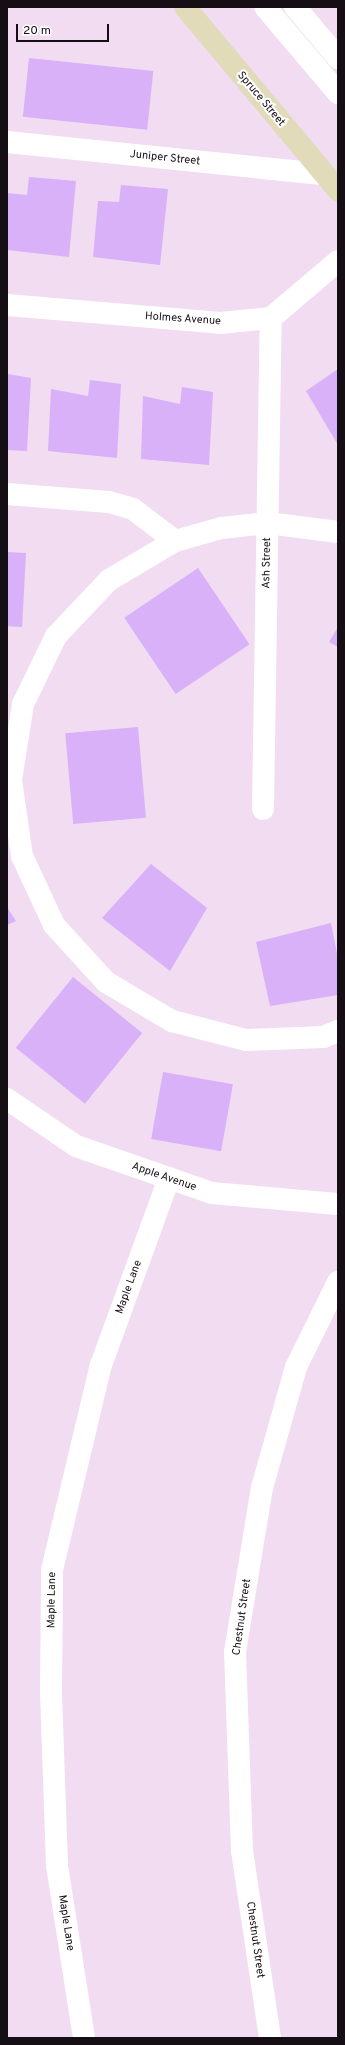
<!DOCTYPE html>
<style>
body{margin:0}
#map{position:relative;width:345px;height:2045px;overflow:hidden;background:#f1dcf2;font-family:Overpass,sans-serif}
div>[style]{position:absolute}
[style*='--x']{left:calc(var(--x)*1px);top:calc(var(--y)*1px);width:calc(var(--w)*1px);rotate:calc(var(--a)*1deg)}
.building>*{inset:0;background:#d8b1f8;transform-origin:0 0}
.minor>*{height:22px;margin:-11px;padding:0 11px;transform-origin:11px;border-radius:11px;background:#fff}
.tertiary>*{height:22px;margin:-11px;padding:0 11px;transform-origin:11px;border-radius:11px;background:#fff}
.secondary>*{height:22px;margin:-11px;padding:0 11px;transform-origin:11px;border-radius:11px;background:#e1dbba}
span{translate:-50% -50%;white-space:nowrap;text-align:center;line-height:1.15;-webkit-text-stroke:4px #fff;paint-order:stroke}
.street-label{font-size:11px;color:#150e15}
.frame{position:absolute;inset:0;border:8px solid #150e15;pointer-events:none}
.scale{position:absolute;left:16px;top:24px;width:93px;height:18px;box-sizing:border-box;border:2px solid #150e15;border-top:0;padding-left:5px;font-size:12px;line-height:14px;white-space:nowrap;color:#150e15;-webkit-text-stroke:3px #fff;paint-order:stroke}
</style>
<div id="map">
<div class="building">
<div style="left:29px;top:58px;width:125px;height:59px;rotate:6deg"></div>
<div style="clip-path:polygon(29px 177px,76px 181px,69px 257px,7px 250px,7px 193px,27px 195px)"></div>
<div style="clip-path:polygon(121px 185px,168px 189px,160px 265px,93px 257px,98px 201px,119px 202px)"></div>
<div style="clip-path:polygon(338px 369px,338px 445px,306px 391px)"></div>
<div style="clip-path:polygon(7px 374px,31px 378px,27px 451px,7px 450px)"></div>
<div style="clip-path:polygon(90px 380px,121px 384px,117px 458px,48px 451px,51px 389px,88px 396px)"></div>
<div style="clip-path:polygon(182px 387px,213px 392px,209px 465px,141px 459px,143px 396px,180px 404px)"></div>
<div style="left:7px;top:552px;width:19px;height:74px;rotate:3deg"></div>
<div style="left:198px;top:568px;width:92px;height:89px;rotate:56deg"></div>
<div style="clip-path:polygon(338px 627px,338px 647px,329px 642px)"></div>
<div style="left:138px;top:727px;width:91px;height:73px;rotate:85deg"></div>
<div style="clip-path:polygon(151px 864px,207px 908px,170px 971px,102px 918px)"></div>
<div style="clip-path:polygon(7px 907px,16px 921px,7px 925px)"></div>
<div style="clip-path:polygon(331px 923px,338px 959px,338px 995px,270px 1006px,256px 942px)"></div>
<div style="left:73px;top:977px;width:89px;height:91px;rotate:39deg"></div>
<div style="left:163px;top:1072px;width:71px;height:68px;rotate:10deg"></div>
</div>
<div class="minor">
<div style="--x:7;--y:142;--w:319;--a:5.8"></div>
<div style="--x:7;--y:305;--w:214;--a:4.8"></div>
<div style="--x:220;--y:323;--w:51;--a:-5.6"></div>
<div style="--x:271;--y:318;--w:88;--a:-40.4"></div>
<div style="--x:7;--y:494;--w:102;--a:4.5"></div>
<div style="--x:109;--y:502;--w:25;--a:16"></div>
<div style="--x:133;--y:509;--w:53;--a:37.3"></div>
<div style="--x:338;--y:532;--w:71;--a:-172.7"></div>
<div style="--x:268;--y:523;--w:47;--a:173.9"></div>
<div style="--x:221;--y:528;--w:48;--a:164.2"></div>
<div style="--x:175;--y:541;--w:77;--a:149.4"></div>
<div style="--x:109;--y:580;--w:77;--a:133.4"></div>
<div style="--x:56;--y:636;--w:76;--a:115.9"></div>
<div style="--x:23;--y:704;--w:77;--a:99"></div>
<div style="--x:11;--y:780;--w:77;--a:81.8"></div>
<div style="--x:22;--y:856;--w:76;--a:65.1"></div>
<div style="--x:54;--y:925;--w:77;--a:47.6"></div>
<div style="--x:106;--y:982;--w:77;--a:30.6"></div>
<div style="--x:172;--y:1021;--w:76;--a:14.4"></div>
<div style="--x:246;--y:1040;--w:77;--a:-2.2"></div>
<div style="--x:323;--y:1037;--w:16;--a:-22"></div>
<div style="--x:263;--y:809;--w:491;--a:-89.1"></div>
<div style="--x:7;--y:1099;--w:83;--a:34.3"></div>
<div style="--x:76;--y:1146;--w:144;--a:19.1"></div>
<div style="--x:212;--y:1193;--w:126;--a:5"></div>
<div style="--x:84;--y:2038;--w:175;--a:-98.9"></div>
<div style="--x:57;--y:1865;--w:170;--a:-92"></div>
<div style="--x:51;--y:1695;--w:125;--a:-89.5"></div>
<div style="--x:52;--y:1570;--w:211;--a:-76.6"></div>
<div style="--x:101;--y:1365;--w:199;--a:-70"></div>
<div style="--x:270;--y:2038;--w:189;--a:-98.5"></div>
<div style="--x:242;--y:1851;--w:199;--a:-92"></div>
<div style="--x:235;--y:1652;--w:166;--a:-80.7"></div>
<div style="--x:262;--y:1488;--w:126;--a:-74.3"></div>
<div style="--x:296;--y:1367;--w:95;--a:-63.7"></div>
</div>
<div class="tertiary">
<div style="--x:265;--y:7;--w:113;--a:49.7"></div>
<div style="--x:295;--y:7;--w:67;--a:49.9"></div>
</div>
<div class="secondary">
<div style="--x:185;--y:7;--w:239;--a:50.1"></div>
</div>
<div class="street-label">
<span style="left:261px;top:99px;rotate:50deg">Spruce Street</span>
<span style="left:165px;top:158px;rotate:6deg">Juniper Street</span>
<span style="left:183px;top:319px;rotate:4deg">Holmes Avenue</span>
<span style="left:267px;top:563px;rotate:-89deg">Ash Street</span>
<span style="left:164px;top:1177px;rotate:19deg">Apple Avenue</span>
<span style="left:129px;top:1287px;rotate:-70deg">Maple Lane</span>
<span style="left:52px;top:1600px;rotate:-89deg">Maple Lane</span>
<span style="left:242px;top:1617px;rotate:-82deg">Chestnut Street</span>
<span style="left:66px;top:1923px;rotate:81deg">Maple Lane</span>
<span style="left:255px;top:1940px;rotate:82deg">Chestnut Street</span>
</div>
<div class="frame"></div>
<div class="scale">20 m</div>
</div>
